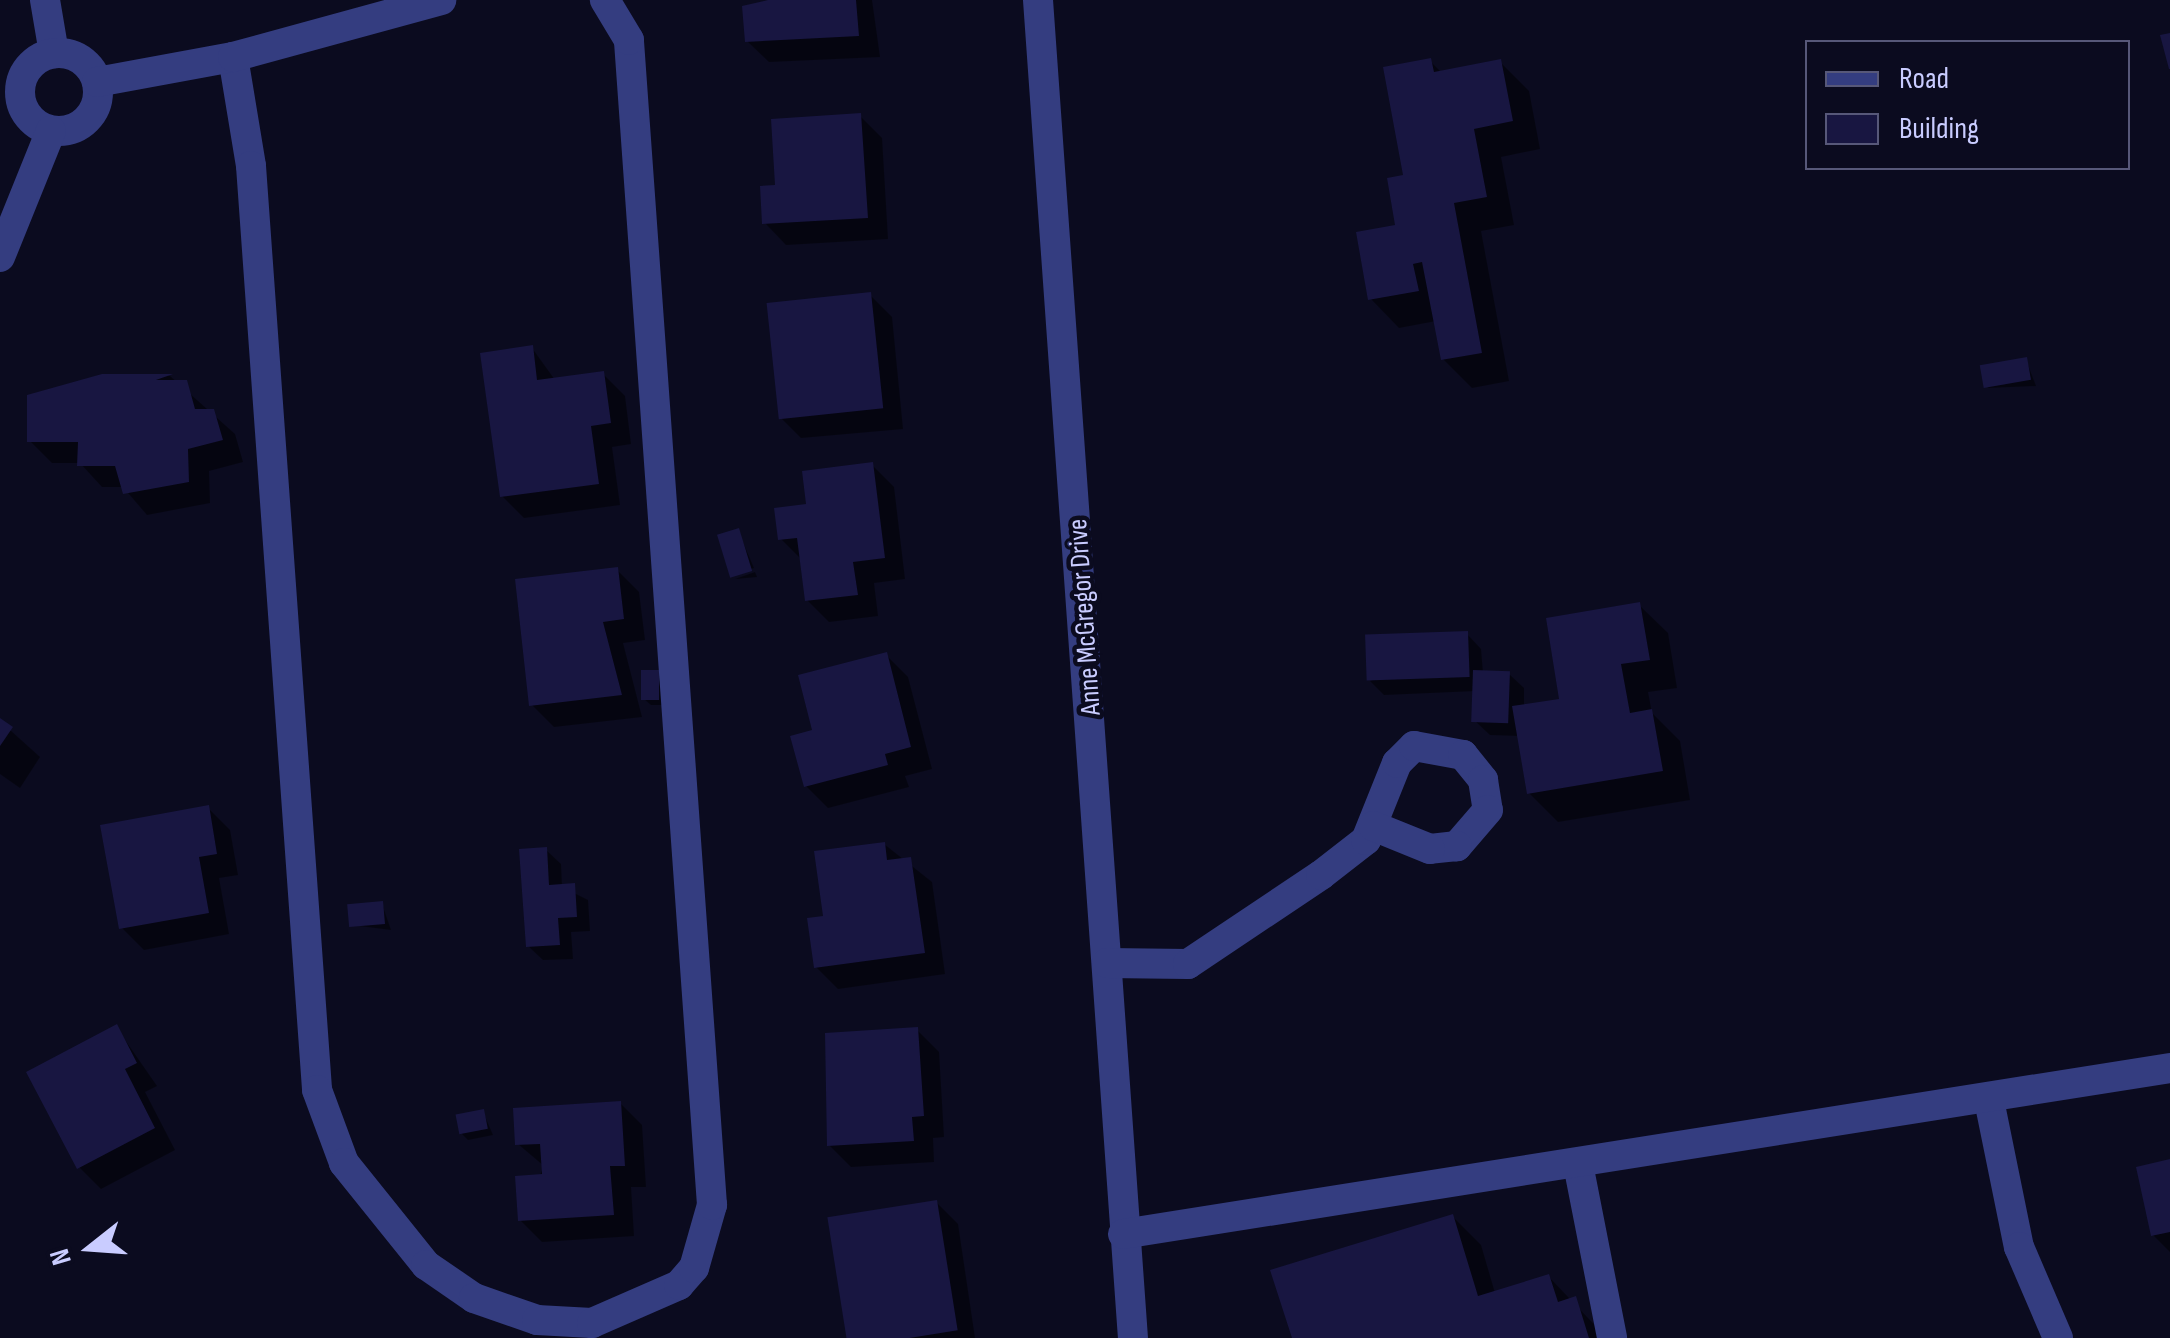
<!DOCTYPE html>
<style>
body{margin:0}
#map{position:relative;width:2170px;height:1338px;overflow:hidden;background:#0b0b1f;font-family:"Sofia Sans Condensed",sans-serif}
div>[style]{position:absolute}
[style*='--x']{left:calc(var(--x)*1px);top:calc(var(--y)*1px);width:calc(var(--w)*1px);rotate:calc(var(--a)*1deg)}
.shadow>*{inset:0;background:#0007}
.building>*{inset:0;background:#181641;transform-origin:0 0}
.minor>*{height:30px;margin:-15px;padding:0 15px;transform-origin:15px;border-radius:15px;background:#343d80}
.minor>.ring{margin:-15px;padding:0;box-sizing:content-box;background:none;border:30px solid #343d80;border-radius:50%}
span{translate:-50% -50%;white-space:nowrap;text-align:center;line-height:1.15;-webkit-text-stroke:9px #0b0b1f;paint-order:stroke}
.street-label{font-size:28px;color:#c9ccff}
.legend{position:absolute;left:1805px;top:40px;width:325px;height:130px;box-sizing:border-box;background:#0b0b1f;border:2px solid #575879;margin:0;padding:12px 18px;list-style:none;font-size:30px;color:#c9ccff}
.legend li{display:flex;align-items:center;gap:20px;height:50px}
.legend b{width:50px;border:2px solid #575879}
.north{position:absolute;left:40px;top:1198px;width:100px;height:100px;-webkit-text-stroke:8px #0b0b1f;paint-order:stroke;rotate:253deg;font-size:28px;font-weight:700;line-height:40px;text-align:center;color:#c9ccff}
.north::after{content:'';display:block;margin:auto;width:35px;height:45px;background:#c9ccff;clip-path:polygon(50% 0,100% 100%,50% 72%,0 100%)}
</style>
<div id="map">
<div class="shadow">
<div style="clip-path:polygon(771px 0,872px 0,880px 57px,769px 62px,747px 41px)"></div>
<div style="clip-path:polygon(1430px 61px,1442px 73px,1500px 62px,1529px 91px,1540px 149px,1501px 157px,1514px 225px,1481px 231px,1509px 381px,1472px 388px,1443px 359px,1436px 321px,1399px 328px,1371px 299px,1398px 227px)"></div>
<div style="clip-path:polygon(860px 116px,882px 138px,888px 239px,786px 245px,765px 223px,778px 187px)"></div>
<div style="clip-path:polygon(870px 295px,892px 317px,903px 429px,801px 438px,779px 416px)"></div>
<div style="clip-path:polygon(532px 348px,555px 380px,603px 374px,625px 396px,631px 444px,612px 447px,620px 505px,524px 518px,502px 496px)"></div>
<div style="clip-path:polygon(2026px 360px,2036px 386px,1987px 388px)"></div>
<div style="clip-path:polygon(170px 376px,235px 434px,243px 462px,209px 471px,210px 503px,147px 515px,123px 487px,102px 487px,80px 463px,52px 463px,30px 441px,103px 377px)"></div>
<div style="clip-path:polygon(872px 465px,894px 487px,905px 579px,874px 583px,878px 616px,829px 622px,807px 600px,802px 560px,781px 539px,809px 506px)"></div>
<div style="clip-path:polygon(738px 531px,754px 568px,733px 574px)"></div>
<div style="clip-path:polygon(617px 570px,639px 592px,645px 640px,623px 643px,642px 717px,554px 727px,532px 705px)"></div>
<div style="clip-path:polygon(755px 572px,757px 577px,735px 579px)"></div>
<div style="clip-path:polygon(1639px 605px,1668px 633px,1677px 688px,1648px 692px,1652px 713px,1680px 741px,1690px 800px,1558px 822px,1529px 793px,1520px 736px,1490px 735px,1475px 721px,1476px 691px,1384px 695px,1370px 681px,1467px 634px,1481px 649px,1483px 673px,1509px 674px,1524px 688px,1524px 707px,1562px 701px)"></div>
<div style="clip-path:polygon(886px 655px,908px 677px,932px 769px,905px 776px,909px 787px,828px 808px,806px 786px,816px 731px)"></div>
<div style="clip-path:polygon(658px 672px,665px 705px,651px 705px,644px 699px)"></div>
<div style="clip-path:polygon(0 721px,40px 757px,20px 788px,0 774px)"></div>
<div style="clip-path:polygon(208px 808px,230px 830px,238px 875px,219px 878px,229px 934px,144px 950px,122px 928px)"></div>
<div style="clip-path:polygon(884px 844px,932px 882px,945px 974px,838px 989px,816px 967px,826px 918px)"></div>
<div style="clip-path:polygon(546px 850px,561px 864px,562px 887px,588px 900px,590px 931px,571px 932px,573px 959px,543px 960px,528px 946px)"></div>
<div style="clip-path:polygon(382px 904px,391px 930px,352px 925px)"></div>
<div style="clip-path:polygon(116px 1027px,157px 1086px,145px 1092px,175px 1150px,101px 1189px,79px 1167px)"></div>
<div style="clip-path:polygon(917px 1030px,939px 1052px,944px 1137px,933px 1138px,934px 1162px,851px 1167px,829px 1145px)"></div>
<div style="clip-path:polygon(620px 1103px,642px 1125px,646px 1187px,631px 1187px,634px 1236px,542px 1242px,520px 1220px,544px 1166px,518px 1144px)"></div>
<div style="clip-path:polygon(483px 1112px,493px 1135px,468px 1140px,461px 1133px)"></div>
<div style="clip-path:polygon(2170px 1162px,2170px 1252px,2153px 1235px)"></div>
<div style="clip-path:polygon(936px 1202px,958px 1224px,975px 1338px,848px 1338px,830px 1218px)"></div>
<div style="clip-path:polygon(1452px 1216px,1481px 1245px,1495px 1293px,1549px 1277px,1607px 1338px,1294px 1338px)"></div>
</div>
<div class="building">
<div style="clip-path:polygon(768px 0,856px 0,859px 36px,745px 42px,742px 6px)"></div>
<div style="clip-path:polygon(2170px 33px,2170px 69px,2169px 69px,2160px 35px)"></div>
<div style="clip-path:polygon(1431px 58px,1434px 72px,1501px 59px,1513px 121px,1474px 129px,1487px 197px,1454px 203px,1482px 353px,1441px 360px,1422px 262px,1413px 264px,1419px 291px,1368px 300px,1356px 232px,1395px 225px,1387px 178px,1403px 175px,1383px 67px)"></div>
<div style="clip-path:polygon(861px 113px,868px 218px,762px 224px,760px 186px,775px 185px,771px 119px)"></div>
<div style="left:871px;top:292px;width:117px;height:105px;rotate:84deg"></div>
<div style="clip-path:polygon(533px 345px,537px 380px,604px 371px,611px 423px,591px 426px,599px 484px,500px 497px,480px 353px)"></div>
<div style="left:2027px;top:357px;width:23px;height:48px;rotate:80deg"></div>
<div style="clip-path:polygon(102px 374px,173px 374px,156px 380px,187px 380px,195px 409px,214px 409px,223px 440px,188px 449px,189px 482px,123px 494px,115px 466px,77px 466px,78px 442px,27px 442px,27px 395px)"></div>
<div style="clip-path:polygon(873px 462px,885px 558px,853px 562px,858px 595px,805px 601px,797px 538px,778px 540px,774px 508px,806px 504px,802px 471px)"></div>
<div style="left:739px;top:528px;width:45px;height:23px;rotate:73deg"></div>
<div style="clip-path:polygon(618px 567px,624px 619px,603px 622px,622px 695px,529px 706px,515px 579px)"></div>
<div style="clip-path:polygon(1640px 602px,1650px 660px,1621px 664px,1630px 713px,1652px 709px,1663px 771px,1527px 794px,1512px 706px,1559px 699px,1546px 618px)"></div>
<div style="left:1468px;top:631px;width:46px;height:103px;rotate:88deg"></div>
<div style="clip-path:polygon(887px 652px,911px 747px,885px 754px,888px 765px,804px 787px,790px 736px,812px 730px,798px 675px)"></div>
<div style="left:641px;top:670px;width:18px;height:30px"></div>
<div style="left:1473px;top:670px;width:37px;height:52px;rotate:2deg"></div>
<div style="clip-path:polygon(0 718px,13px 727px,0 746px)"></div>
<div style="clip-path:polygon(209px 805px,217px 854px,199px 857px,209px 913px,119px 929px,100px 825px)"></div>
<div style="clip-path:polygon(885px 842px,887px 860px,911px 857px,925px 953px,814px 968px,807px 918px,823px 916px,814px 851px)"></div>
<div style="clip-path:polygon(547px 847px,549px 885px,575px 883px,577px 917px,558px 918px,560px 945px,526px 947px,519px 849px)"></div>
<div style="left:383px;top:901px;width:23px;height:36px;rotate:85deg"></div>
<div style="clip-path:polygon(117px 1024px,137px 1063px,125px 1069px,155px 1128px,77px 1169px,26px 1072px)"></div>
<div style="clip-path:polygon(918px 1027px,924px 1116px,912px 1117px,914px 1141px,827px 1146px,825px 1033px)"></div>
<div style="clip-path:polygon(621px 1101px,625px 1166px,610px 1166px,614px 1215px,518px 1221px,515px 1176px,542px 1174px,540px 1144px,515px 1145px,513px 1108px)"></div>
<div style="left:484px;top:1109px;width:20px;height:29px;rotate:79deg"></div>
<div style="clip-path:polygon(2170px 1159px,2170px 1232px,2151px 1236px,2136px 1167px)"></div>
<div style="left:937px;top:1200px;width:132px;height:111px;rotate:81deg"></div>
<div style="clip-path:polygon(1453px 1214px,1478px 1296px,1549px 1274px,1558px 1302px,1576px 1296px,1589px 1338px,1292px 1338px,1270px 1270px)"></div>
</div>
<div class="minor">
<div style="--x:45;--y:0;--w:54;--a:80.4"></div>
<div style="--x:1038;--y:0;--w:1341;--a:85.94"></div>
<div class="ring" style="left:20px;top:53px;width:48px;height:48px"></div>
<div style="--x:233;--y:57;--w:110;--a:80.6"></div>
<div style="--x:251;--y:166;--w:926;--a:85.91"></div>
<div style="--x:317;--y:1090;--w:78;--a:69.7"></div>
<div style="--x:344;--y:1163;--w:131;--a:51.2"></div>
<div style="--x:426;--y:1265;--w:58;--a:34.5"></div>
<div style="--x:474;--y:1298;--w:67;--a:19.2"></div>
<div style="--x:537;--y:1320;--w:55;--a:3.1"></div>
<div style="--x:592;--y:1323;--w:95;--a:-23.6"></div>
<div style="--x:679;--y:1285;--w:23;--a:-49"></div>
<div style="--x:694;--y:1268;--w:66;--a:-74.1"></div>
<div style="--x:712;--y:1205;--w:1168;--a:-94.08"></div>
<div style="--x:629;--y:40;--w:47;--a:-121"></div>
<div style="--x:97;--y:82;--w:138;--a:-10.4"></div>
<div style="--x:233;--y:57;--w:216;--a:-15.3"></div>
<div style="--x:0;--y:257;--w:136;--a:-68"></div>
<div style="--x:1107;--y:963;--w:81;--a:0.7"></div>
<div style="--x:1188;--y:964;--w:160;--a:-33.8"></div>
<div style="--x:1321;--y:875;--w:57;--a:-37.9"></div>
<div style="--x:1366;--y:840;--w:83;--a:-68.1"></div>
<div style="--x:1397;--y:763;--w:24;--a:-45"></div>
<div style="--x:1414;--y:746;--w:50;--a:10.4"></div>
<div style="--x:1463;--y:755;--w:32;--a:51"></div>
<div style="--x:1483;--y:780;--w:30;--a:81"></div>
<div style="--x:1488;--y:810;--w:48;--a:130.7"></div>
<div style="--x:1457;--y:846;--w:27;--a:174"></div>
<div style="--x:1430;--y:849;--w:61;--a:-158"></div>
<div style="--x:1989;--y:1100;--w:150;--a:78.5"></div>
<div style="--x:2019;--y:1247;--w:99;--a:66.8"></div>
<div style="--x:1578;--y:1164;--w:177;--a:78.9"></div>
<div style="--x:1123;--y:1234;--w:1060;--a:-9.01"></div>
</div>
<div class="street-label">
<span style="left:1085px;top:617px;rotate:-94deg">Anne McGregor Drive</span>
</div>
<ul class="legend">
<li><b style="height:12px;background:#343d80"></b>Road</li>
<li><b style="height:28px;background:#181641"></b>Building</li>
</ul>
<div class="north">N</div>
</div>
